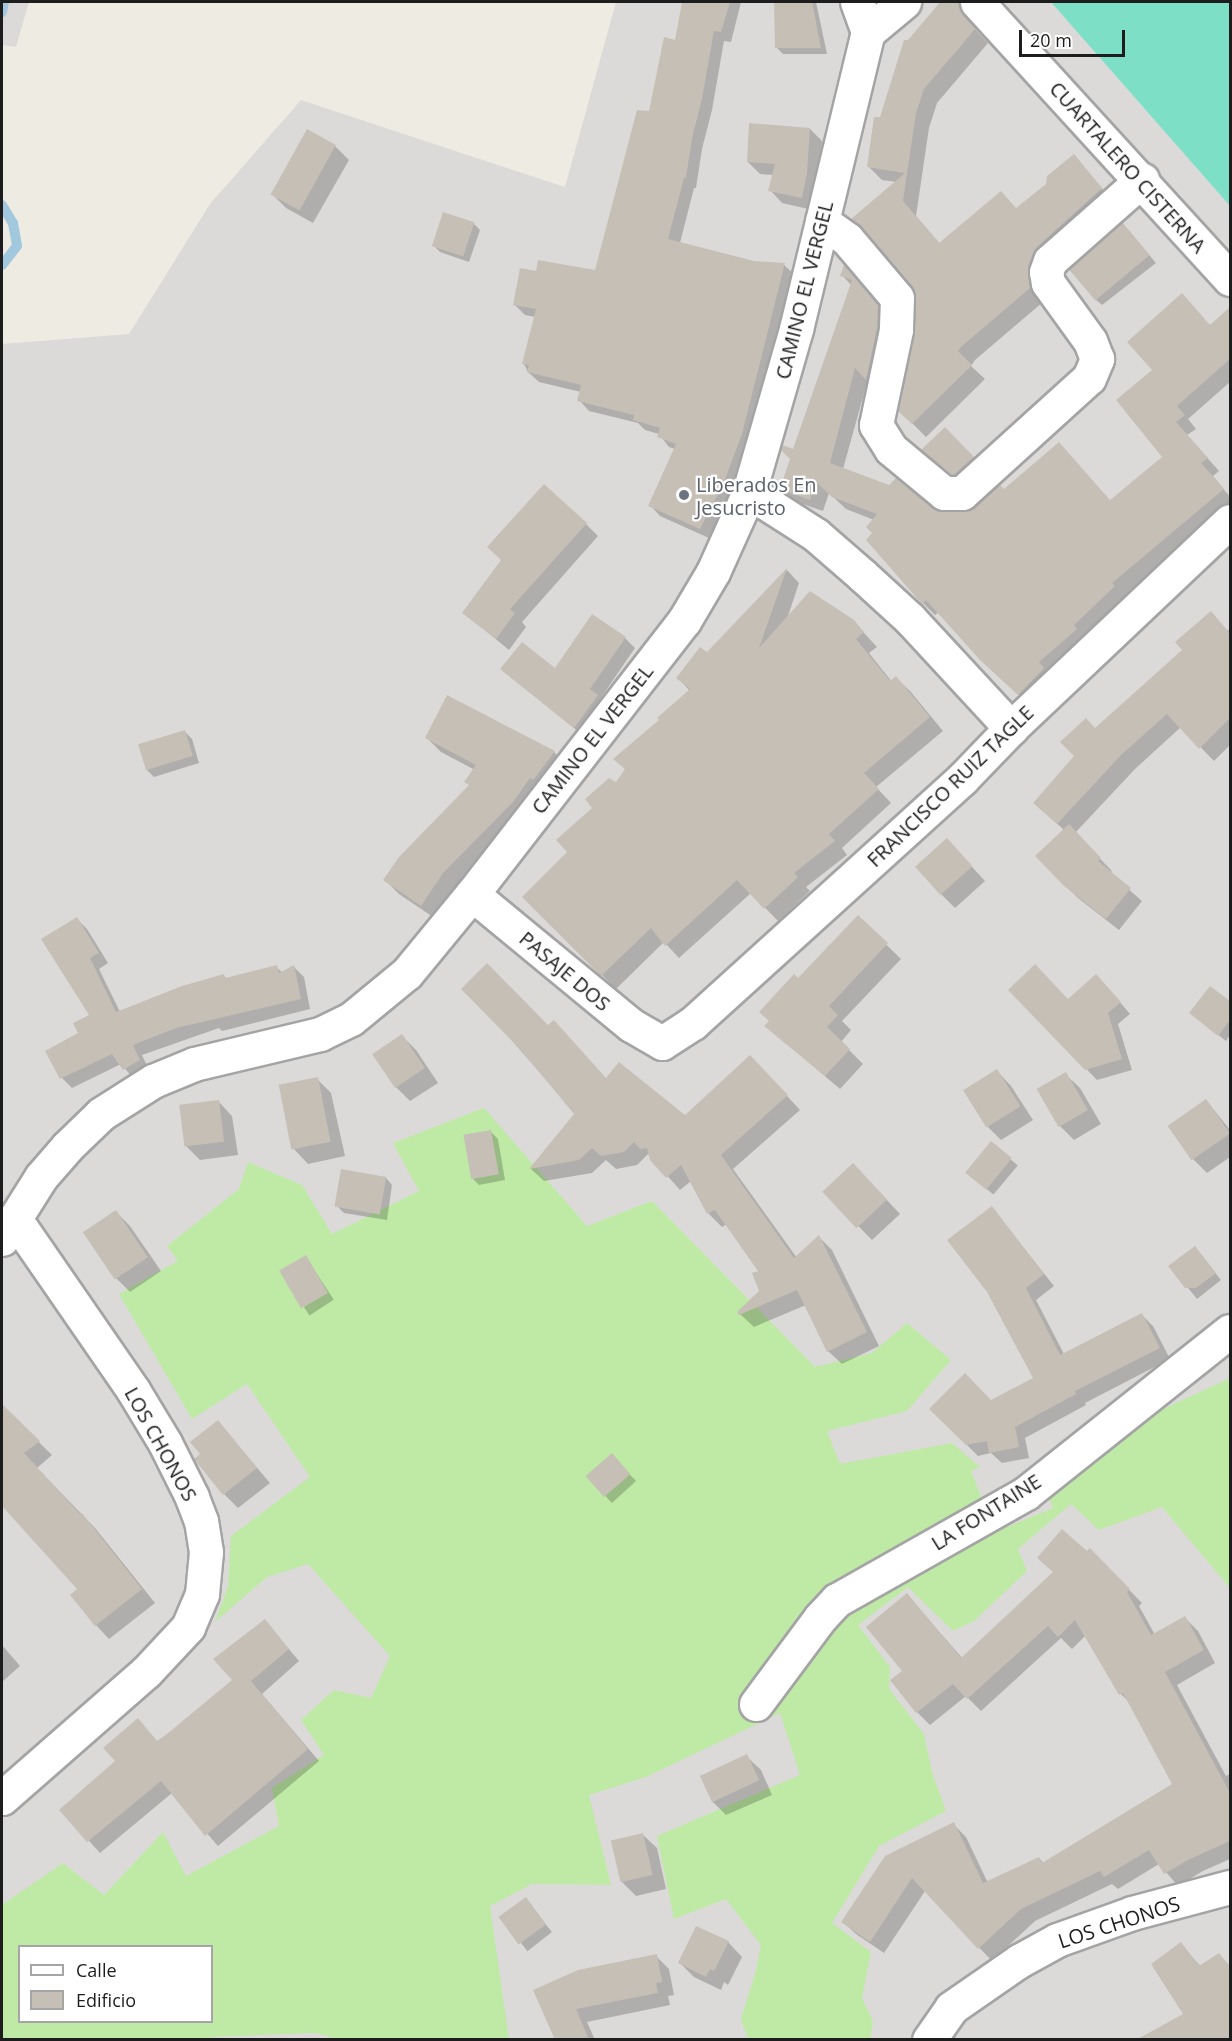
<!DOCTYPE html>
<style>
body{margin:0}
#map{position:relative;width:1232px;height:2041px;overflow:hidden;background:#eeece2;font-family:"Open Sans",sans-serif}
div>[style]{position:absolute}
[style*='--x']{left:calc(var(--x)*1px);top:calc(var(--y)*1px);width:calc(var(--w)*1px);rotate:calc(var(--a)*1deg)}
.residential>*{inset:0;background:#dbdad9}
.grass>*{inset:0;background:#bfeaa6}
.pitch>*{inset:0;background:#7de0c6}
.shadow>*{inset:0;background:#0003;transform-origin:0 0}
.stream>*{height:10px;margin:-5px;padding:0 5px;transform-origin:5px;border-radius:5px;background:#a1c8dd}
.building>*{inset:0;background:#c6bfb5;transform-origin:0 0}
.roads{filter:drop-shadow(2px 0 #a4a4a4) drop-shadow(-2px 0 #a4a4a4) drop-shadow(0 2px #a4a4a4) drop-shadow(0 -2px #a4a4a4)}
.minor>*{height:33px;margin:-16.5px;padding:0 16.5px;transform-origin:16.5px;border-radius:16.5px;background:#fff}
.tertiary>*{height:33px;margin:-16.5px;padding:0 16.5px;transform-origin:16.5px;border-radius:16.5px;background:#fff}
.dots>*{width:16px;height:16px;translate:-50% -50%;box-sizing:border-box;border:3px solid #fff;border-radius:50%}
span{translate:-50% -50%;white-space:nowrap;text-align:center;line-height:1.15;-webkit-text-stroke:4.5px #fff;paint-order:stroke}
.street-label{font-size:20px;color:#1d1d1d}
.worship-label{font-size:20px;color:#5b616d}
.left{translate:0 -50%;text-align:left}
.frame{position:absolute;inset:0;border:3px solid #1d1d1d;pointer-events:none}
.legend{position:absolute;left:18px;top:1945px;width:195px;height:78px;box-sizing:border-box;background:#fff;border:2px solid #a5a5a5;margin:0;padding:8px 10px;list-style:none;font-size:18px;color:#1d1d1d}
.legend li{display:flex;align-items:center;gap:12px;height:30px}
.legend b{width:30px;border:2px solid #a5a5a5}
.scale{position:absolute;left:1019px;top:30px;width:106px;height:27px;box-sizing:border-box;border:3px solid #1d1d1d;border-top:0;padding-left:8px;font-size:18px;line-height:21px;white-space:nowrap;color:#1d1d1d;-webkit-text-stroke:4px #fff;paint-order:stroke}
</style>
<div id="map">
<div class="residential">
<div style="clip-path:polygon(2px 2px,29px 2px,16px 47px,2px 45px)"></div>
<div style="clip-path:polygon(evenodd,616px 2px,1230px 2px,1230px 2039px,2px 2040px,2px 344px,129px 334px,210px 204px,301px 100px,565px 187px,616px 2px,20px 1946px,212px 1946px,212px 2022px,20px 2022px,20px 1946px)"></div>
</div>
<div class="grass">
<div style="clip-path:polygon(evenodd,484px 1108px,587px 1226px,652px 1201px,815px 1367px,872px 1353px,907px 1323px,951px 1360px,907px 1411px,827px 1431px,840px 1464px,952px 1443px,980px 1467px,971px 1471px,995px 1532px,1053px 1508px,1035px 1465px,1066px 1454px,1230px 1378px,1230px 1588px,1162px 1507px,1099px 1530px,1071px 1504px,1018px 1549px,1027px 1571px,974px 1621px,953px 1631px,908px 1587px,858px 1625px,890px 1667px,889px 1689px,924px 1734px,932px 1772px,946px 1811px,879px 1846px,832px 1923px,871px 1952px,862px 1998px,873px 2021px,870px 2039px,748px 2039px,741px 2019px,755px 1974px,761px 1945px,726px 1899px,674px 1919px,657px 1836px,800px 1775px,780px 1713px,646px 1777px,589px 1795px,611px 1885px,532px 1884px,490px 1906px,509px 2039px,342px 2040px,315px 2033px,212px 2037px,201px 2040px,2px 2040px,2px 1905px,63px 1863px,104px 1895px,163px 1832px,186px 1876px,279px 1826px,272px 1788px,324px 1755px,301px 1720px,334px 1690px,371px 1698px,390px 1656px,308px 1564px,267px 1577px,215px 1622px,228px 1587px,231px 1536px,310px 1477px,247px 1384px,192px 1419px,119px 1294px,178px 1261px,167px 1246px,239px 1189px,248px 1162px,302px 1185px,332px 1234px,419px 1191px,393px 1143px,484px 1108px,20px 1946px,212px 1946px,212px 2022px,20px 2022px,20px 1946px)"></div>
</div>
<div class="pitch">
<div style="clip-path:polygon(1051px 2px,1230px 2px,1230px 206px)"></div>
</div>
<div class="shadow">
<div style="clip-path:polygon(683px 2px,741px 2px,731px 42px,724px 41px,712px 110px,702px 149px,696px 188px,694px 188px,680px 243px,754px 262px,784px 265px,795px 275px,752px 445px,711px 539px,660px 516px,650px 505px,675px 449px,669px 447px,659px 434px,645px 430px,638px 423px,589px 411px,579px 400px,581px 392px,539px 382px,528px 372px,524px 364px,535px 317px,525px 315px,515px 305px,537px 273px,596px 271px,676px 42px)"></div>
<div style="clip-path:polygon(776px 2px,816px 2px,827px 54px,783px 54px,776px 47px)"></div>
<div style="clip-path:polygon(942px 2px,958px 3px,972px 18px,976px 30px,988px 43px,937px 103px,929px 128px,916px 216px,940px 244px,1017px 209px,1047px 185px,1074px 156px,1114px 203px,1051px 261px,1043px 302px,975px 360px,971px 366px,985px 379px,926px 437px,900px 411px,916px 334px,917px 298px,897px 182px,882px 180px,868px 166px,903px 47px)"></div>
<div style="clip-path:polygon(810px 129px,822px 141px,819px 186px,813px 210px,782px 203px,770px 190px,774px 175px,760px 174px,748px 162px)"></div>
<div style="clip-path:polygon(335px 146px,349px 160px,313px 223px,286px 208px,272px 194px)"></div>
<div style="clip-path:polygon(473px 223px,480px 230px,469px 262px,440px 252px,433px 245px)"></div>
<div style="clip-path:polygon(1129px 231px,1156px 263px,1102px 305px,1095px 299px)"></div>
<div style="clip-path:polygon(845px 268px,890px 319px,879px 390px,868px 379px,843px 469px,1008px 595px,1004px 491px,1111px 501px,1164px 457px,1118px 400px,1230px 309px,1230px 382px,1188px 419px,1196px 429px,1187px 435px,1219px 471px,1213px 476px,1230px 497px,1230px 507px,1124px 596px,1126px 599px,1031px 706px,995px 673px,939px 612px,935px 615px,923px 603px,874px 533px,874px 520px,846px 509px,829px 493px,823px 511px,794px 501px,781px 488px,851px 285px,842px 275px)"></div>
<div style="clip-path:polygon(945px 429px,979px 465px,959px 480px,930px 456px)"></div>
<div style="clip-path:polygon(586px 524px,598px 536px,522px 622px,526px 627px,509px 650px,464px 613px)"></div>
<div style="clip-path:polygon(787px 570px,799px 583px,787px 619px,853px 621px,877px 647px,869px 653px,892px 682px,896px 678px,910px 691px,943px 731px,876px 787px,891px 803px,842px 848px,847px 855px,806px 887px,810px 891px,778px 921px,751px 893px,679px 958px,664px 942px,616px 989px,524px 897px,569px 852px,594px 808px,617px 784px,626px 770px,615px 759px,661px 721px,690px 691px,678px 678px,707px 654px)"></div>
<div style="clip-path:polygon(1211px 613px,1228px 631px,1230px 628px,1230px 745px,1214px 761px,1181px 727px,1135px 769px,1075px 833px,1112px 871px,1110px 873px,1142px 901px,1119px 930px,1078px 898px,1037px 857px,1065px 831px,1049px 816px,1076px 756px,1095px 730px,1184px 650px)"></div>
<div style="clip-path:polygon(625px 638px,635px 648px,600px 699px,607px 707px,585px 737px,512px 678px,555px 671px)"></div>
<div style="clip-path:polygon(448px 697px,554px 752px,568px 766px,436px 919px,399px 894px,385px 880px,471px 786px,475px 770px,441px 752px,427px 738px)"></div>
<div style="clip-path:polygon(185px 732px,192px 739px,199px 763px,154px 777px,147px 770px)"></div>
<div style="clip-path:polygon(961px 855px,985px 881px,955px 908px,941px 894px)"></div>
<div style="clip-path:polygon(858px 917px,901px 959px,842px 1021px,851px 1030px,841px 1042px,863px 1064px,840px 1089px,766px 1026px,798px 980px)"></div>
<div style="clip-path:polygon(77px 919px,87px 929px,108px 963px,99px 969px,120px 1012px,224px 976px,227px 979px,276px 967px,283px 973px,294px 967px,304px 977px,310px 1009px,222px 1031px,219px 1028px,142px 1055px,149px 1070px,134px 1079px,121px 1064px,72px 1088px,62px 1078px,91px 1016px)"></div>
<div style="clip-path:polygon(1107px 987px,1130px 1014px,1118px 1024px,1132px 1070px,1097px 1080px,1010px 990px,1068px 1001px)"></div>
<div style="clip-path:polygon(1211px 988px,1230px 1003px,1230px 1035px,1226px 1041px,1198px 1019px)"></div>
<div style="clip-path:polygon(548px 1027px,607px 1080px,685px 1117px,764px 1071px,800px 1110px,733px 1169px,797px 1258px,819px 1237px,832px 1250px,879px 1346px,842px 1364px,828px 1351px,806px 1305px,754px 1327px,740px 1314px,761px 1291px,760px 1271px,727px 1224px,722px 1227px,708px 1213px,691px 1181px,680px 1190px,648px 1154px,637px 1165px,616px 1169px,606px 1160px,592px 1173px,544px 1181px,531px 1169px,576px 1114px,502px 1029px)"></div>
<div style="clip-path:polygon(402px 1036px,416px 1050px,438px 1083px,410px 1101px,396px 1087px)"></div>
<div style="clip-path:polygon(997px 1071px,1011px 1086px,1033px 1120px,1001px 1140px,987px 1126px)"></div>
<div style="clip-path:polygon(1065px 1074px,1080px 1088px,1101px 1124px,1074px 1140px,1060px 1126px)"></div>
<div style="clip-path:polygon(317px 1079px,331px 1093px,345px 1156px,308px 1164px,294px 1149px)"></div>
<div style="clip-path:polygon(1206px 1100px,1230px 1130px,1230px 1157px,1207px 1173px,1193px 1159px)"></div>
<div style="clip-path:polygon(218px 1101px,232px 1116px,238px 1155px,200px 1160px,186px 1146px)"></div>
<div style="clip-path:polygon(491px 1132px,498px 1139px,505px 1180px,479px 1185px,472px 1178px)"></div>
<div style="left:991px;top:1143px;width:35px;height:38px;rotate:40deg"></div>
<div style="clip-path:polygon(386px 1178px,392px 1185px,387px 1220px,344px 1213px,337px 1206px)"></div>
<div style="clip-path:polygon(867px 1179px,900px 1214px,872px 1240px,825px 1192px)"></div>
<div style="clip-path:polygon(992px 1208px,1054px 1286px,1036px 1300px,1064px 1354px,1142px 1315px,1153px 1326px,1170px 1359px,1085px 1403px,1086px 1405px,1025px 1438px,1029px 1458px,1002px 1463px,991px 1453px,978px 1456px,931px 1409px,991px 1402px,1035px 1378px)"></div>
<div style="clip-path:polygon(116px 1212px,130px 1226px,161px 1271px,130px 1292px,116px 1278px)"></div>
<div style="clip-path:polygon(1201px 1255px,1221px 1280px,1197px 1299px,1171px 1267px)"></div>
<div style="left:306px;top:1257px;width:51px;height:29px;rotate:57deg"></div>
<div style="clip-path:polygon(2px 1406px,52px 1455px,37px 1468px,95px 1528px,155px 1603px,109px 1639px,96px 1625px,79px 1589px,2px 1504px)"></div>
<div style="clip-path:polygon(218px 1422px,270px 1483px,238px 1508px,224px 1494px,203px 1454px)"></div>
<div style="clip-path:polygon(618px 1462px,636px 1481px,612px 1503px,587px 1477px)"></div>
<div style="clip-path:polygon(1090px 1550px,1142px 1603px,1139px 1606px,1155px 1635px,1185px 1618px,1198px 1631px,1215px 1663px,1177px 1685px,1226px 1776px,1230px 1774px,1230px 1859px,1203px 1871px,1178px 1886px,1159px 1864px,1118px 1889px,1112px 1884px,1035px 1921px,992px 1961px,925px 1891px,884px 1953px,856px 1934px,843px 1922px,953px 1824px,966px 1837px,988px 1883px,1039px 1858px,1044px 1864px,1174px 1784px,1130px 1703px,1121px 1694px,1086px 1635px,1072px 1649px,1061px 1638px,981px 1711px,966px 1696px,930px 1725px,917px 1712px,904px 1671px,907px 1595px,963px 1659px)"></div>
<div style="clip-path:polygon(265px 1621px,299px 1661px,262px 1694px,319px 1761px,218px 1846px,172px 1793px,100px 1853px,61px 1810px,117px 1761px,138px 1720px,158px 1742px,234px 1681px)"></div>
<div style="clip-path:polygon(2px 1645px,20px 1666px,2px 1682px)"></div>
<div style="clip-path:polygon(746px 1756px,761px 1770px,772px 1795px,726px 1815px,712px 1801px,701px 1776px)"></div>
<div style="clip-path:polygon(642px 1834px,657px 1848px,666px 1889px,636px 1896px,622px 1882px)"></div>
<div style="left:526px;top:1899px;width:42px;height:31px;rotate:52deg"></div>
<div style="clip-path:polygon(728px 1942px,742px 1957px,728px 1985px,724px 1982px,721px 1990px,694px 1977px,680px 1963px)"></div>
<div style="clip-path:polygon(1181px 1944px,1201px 1967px,1219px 1955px,1230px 1966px,1230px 2040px,1139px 2040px,1185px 2014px)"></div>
<div style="clip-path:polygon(656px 1956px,669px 1969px,674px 1995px,668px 1996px,670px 2005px,587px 2022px,595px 2040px,557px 2040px,535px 1991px)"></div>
</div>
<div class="stream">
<div style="--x:2;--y:12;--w:10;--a:-79"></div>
<div style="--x:2;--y:205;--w:21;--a:59"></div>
<div style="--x:13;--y:223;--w:23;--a:80"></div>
<div style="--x:17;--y:246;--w:24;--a:128"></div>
</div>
<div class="building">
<div style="clip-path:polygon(682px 2px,730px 2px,721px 32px,714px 31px,702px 99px,692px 138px,686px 178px,684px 178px,668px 239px,754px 261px,785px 263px,742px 434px,724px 482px,700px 529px,648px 506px,676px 444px,657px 437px,660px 428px,633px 420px,634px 415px,577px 401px,581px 385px,527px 372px,529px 365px,522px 364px,536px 309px,513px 305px,520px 268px,536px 271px,538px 260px,595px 270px,637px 110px,649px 111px,664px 37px,675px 40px)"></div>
<div style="clip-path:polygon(774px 2px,812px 2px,821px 48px,775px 48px)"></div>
<div style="clip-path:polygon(940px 2px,958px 2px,963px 14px,976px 28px,924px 89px,916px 113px,903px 201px,939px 243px,1001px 191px,1016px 208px,1046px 184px,1047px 176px,1074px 154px,1102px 188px,1037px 247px,1028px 266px,1030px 288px,962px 346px,958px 351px,972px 365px,912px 424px,898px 411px,914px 334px,916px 298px,911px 286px,861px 227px,851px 219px,905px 173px,867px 167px,874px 117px,880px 117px,904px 40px,908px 40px)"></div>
<div style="clip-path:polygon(749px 123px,810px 128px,807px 173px,802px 198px,768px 191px,775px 164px,747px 162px)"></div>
<div style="left:307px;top:129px;width:33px;height:75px;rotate:29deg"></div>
<div style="left:443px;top:212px;width:33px;height:36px;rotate:18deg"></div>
<div style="left:1122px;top:222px;width:43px;height:71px;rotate:50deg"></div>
<div style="clip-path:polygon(844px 265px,878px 305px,877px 328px,866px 380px,855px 368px,830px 463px,889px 485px,896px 478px,932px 507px,944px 512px,963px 512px,975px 507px,999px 484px,1004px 489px,1059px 442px,1110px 500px,1162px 457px,1116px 400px,1152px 370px,1127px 342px,1182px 293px,1210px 325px,1230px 307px,1230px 359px,1177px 406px,1185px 415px,1176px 422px,1208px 458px,1201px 463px,1224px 489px,1112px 583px,1115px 586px,1074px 625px,1077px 629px,1039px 662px,1044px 668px,1018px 695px,981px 661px,926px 600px,922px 604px,866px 540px,872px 533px,866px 527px,877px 514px,832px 497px,816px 482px,810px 500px,780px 489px,790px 459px,781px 450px,782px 445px,793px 449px,852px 280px,840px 276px)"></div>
<div style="clip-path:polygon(945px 427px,974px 457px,955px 474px,951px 474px,921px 450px)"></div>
<div style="clip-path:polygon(544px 484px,587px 523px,510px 609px,515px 613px,496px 639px,462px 613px,501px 560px,487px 547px)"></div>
<div style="clip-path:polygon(787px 568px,759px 648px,810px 591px,854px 620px,864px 632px,856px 639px,890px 681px,896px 676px,930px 717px,864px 773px,879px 789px,829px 834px,835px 841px,794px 873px,798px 877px,764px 909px,737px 880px,665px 946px,651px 928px,601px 976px,522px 897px,567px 852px,556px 840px,592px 808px,585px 799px,609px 778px,616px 782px,625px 769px,613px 759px,659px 720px,657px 718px,690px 689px,676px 678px,700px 647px,707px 652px)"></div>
<div style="clip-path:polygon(1211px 611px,1230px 634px,1230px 718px,1199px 749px,1167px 714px,1121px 755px,1057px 824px,1033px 803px,1074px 756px,1060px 742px,1086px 718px,1095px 728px,1182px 650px,1175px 642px)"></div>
<div style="clip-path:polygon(592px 614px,626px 637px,590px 689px,598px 695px,574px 728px,500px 669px,522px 642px,555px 668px)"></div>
<div style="clip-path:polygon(447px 695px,555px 751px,533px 780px,530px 778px,513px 802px,443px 873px,421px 906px,383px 880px,399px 857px,469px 785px,464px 782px,476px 765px,425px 738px)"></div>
<div style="left:185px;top:730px;width:27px;height:49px;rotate:73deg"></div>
<div style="clip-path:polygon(1069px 824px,1101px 858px,1098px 861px,1131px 888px,1106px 919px,1064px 886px,1035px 856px)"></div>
<div style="left:947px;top:838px;width:38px;height:43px;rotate:48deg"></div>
<div style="clip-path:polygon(858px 915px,888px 943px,829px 1006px,838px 1015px,827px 1027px,850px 1049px,825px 1076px,764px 1026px,769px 1021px,759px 1012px,794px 974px,798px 978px)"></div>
<div style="clip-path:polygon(77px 917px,99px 953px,90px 958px,116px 1012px,182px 986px,224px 974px,225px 978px,277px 965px,279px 973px,294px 965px,301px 999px,176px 1028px,133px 1045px,140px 1060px,123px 1070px,112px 1054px,60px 1079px,45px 1051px,78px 1033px,73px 1023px,89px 1015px,41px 939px)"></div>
<div style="clip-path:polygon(487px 963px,548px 1025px,554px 1020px,606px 1078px,619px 1062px,685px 1115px,750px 1055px,788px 1095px,721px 1155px,794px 1258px,819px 1235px,867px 1332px,827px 1352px,797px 1290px,739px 1315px,737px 1312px,759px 1291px,752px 1273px,758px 1271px,715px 1210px,707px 1214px,681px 1165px,666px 1178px,650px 1160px,647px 1148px,640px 1149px,634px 1142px,624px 1152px,601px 1156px,592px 1148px,579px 1160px,529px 1169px,574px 1114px,521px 1050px,461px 989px)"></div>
<div style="clip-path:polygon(1035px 964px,1068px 999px,1096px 974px,1121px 1002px,1108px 1013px,1122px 1059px,1085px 1070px,1008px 990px)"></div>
<div style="clip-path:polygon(1210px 986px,1230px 1001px,1230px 1020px,1218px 1036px,1189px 1013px)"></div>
<div style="left:402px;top:1034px;width:41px;height:36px;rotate:56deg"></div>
<div style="left:997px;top:1069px;width:44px;height:40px;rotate:58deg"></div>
<div style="left:1066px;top:1072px;width:44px;height:34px;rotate:60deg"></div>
<div style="left:318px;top:1077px;width:66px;height:40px;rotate:79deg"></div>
<div style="left:1206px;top:1099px;width:42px;height:47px;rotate:55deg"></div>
<div style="left:219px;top:1100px;width:42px;height:40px;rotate:83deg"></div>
<div style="left:491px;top:1130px;width:45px;height:28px;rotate:80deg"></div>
<div style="left:991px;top:1141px;width:27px;height:41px;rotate:39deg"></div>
<div style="left:853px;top:1163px;width:50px;height:42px;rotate:47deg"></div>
<div style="left:341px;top:1169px;width:46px;height:38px;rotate:10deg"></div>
<div style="clip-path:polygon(992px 1206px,1044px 1274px,1026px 1288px,1060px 1355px,1142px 1313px,1160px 1348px,1075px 1391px,1076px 1394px,1015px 1427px,1019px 1447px,989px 1453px,987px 1441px,966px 1445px,929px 1409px,965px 1373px,991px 1400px,1033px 1378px,987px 1292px,947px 1240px)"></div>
<div style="left:116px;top:1210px;width:57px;height:40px;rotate:56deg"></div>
<div style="clip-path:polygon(1195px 1246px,1216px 1273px,1196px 1288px,1185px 1288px,1168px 1266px)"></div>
<div style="left:306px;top:1255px;width:44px;height:31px;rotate:60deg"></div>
<div style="clip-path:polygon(2px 1404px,40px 1441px,24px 1453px,80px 1514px,82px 1513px,142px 1589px,95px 1626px,70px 1595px,77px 1589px,2px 1506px)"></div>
<div style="clip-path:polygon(218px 1420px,257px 1468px,223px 1495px,194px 1459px,200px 1454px,190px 1442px)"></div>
<div style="left:612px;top:1453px;width:28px;height:35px;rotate:49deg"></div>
<div style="clip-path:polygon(1062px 1529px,1087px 1551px,1090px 1548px,1130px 1589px,1127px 1592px,1151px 1635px,1185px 1616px,1204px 1650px,1165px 1672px,1230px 1793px,1230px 1841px,1190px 1859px,1164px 1874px,1149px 1850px,1104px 1877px,1100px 1871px,1021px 1909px,978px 1949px,912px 1878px,870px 1942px,841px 1922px,885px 1856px,954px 1822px,983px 1883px,1039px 1857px,1042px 1863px,1172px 1784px,1123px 1693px,1119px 1695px,1075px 1620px,1058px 1637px,1048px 1626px,967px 1699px,953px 1684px,916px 1713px,890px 1680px,902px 1671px,866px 1627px,907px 1593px,961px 1658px,1053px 1572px,1037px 1558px)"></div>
<div style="clip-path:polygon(265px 1619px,289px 1649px,251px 1681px,308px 1749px,205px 1836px,161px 1781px,87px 1842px,59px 1810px,115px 1761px,103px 1748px,138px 1718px,157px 1741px,167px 1734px,232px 1680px,213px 1659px)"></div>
<div style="left:747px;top:1754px;width:29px;height:52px;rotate:65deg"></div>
<div style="left:643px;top:1833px;width:43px;height:33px;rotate:77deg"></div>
<div style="left:526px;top:1897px;width:34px;height:34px;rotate:54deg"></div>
<div style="clip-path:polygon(696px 1926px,729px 1941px,714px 1971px,710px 1969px,706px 1977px,678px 1963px)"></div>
<div style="clip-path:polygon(1181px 1942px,1199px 1966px,1219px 1953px,1230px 1967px,1230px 2040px,1136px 2040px,1183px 2014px,1151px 1964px)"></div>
<div style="clip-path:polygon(657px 1954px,662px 1982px,656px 1983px,658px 1993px,576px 2009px,589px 2040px,555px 2040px,533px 1990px,578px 1970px)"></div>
</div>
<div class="roads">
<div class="minor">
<div style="--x:977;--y:2;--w:375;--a:47.6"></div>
<div style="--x:868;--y:32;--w:47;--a:-39.8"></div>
<div style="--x:822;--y:221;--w:31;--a:36"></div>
<div style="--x:847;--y:239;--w:77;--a:49.7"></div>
<div style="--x:897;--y:298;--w:32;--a:92"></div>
<div style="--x:896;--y:330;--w:97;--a:101.9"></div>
<div style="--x:876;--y:425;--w:28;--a:58"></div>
<div style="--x:891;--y:449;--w:69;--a:39.7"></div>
<div style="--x:944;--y:493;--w:18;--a:0"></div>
<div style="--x:962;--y:493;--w:171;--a:-42.2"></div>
<div style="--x:1089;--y:378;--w:21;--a:-67"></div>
<div style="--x:1097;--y:359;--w:19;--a:-111"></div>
<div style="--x:1090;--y:341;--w:72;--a:-125.9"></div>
<div style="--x:1048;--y:283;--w:11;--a:-100"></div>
<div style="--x:1046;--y:272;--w:12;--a:-70"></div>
<div style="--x:1050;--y:261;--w:123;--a:-41.4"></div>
<div style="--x:749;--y:492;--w:80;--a:32.7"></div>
<div style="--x:816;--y:535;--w:61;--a:41"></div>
<div style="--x:862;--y:575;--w:65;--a:42.5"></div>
<div style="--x:910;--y:619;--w:149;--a:47.2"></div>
<div style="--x:472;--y:894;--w:206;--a:39.5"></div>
<div style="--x:631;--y:1025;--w:36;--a:30"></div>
<div style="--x:662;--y:1043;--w:37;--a:-33"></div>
<div style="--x:693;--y:1023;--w:363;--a:-42.2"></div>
<div style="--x:962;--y:779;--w:71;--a:-46.1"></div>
<div style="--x:1011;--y:728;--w:301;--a:-43.4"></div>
<div style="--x:756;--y:1704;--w:107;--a:-53.3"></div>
<div style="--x:820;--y:1618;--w:25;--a:-47"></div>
<div style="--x:837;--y:1600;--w:217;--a:-29.5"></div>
<div style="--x:1026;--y:1493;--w:260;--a:-38.5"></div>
<div style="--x:2;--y:1798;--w:191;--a:-41.2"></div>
<div style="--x:146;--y:1672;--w:62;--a:-47"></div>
<div style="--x:188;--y:1627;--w:36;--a:-67"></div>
<div style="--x:202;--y:1594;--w:42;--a:-84.6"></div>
<div style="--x:206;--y:1552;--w:31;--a:-99"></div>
<div style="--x:201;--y:1521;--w:26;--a:-111"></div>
<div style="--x:192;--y:1497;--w:60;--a:-116.6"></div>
<div style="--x:165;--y:1443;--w:62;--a:-121.1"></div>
<div style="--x:133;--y:1390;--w:208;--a:-124.6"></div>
<div style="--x:929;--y:2040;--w:39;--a:-55"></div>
<div style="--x:951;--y:2008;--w:83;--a:-34.7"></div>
<div style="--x:1019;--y:1961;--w:43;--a:-28.9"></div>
<div style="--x:1057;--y:1940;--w:80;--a:-19.8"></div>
<div style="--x:1132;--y:1913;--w:101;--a:-14.9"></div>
</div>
<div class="tertiary">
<div style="--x:2;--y:1239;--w:73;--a:-57.8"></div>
<div style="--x:41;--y:1177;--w:40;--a:-49"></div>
<div style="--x:67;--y:1147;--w:47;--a:-44.1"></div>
<div style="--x:101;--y:1114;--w:62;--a:-32.4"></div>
<div style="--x:153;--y:1081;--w:44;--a:-22.5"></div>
<div style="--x:194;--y:1064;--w:130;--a:-13.4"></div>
<div style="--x:320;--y:1034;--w:34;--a:-26"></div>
<div style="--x:351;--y:1019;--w:72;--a:-39.4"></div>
<div style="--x:407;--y:973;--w:102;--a:-50.6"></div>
<div style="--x:472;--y:894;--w:346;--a:-52.2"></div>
<div style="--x:684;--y:621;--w:57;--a:-59.4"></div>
<div style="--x:713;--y:572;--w:88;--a:-65.8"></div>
<div style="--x:749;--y:492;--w:170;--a:-73.9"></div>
<div style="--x:796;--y:329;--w:306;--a:-76.4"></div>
<div style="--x:868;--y:32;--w:32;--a:-110"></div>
</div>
</div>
<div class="dots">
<div style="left:684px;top:495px;background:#6b7280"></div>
</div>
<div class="street-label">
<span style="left:1128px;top:167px;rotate:48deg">CUARTALERO CISTERNA</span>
<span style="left:804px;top:290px;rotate:-76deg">CAMINO EL VERGEL</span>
<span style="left:592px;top:739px;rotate:-52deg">CAMINO EL VERGEL</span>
<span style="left:950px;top:786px;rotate:-44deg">FRANCISCO RUIZ TAGLE</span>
<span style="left:565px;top:971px;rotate:40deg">PASAJE DOS</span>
<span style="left:161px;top:1444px;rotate:61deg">LOS CHONOS</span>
<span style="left:986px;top:1512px;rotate:-32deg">LA FONTAINE</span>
<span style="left:1119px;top:1922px;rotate:-18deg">LOS CHONOS</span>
</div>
<div class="worship-label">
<span class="left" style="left:696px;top:496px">Liberados En<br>Jesucristo</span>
</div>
<div class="frame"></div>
<ul class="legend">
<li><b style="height:8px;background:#fff"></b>Calle</li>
<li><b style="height:16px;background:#c6bfb5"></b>Edificio</li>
</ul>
<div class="scale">20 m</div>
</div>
